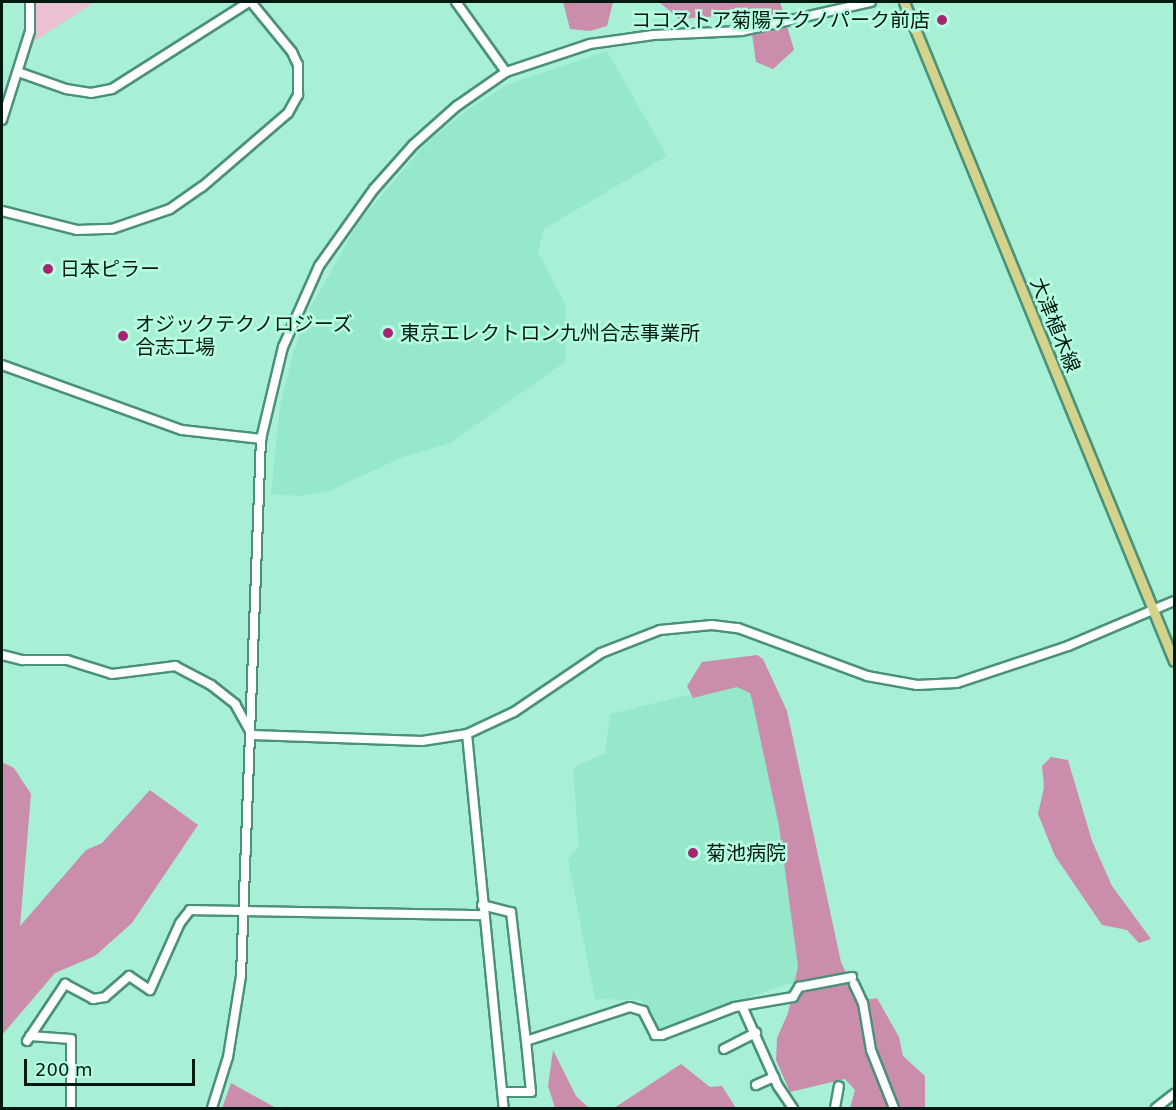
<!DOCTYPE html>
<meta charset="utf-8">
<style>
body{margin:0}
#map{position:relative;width:1176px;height:1110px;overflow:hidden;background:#a8f0d5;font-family:"DejaVu Sans","Noto Sans JP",sans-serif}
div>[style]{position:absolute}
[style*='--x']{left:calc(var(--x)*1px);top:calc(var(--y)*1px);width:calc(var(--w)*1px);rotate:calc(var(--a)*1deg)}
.built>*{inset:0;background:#95e8c9}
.green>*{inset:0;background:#eac0d3}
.forest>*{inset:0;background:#cb8dac}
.roads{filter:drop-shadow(2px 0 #4a9178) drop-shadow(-2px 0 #4a9178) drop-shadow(0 2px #4a9178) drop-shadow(0 -2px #4a9178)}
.minor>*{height:8px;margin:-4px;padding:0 4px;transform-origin:4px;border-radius:4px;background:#fff}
.major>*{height:9px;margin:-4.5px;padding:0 4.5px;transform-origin:4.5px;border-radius:4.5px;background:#d4d38c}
.dots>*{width:16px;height:16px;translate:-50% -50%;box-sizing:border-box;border:3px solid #b5fee2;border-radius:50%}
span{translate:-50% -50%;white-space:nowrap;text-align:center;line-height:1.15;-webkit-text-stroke:5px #b5fee2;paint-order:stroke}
.poi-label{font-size:20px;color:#001910}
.right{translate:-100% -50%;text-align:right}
.left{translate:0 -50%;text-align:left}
.street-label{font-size:20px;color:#001910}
.frame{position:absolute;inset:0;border:3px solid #001910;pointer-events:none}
.scale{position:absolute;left:24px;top:1059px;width:171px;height:27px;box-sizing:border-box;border:3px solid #001910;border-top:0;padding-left:8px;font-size:18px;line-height:21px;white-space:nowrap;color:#001910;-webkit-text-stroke:4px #b5fee2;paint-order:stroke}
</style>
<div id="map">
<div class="built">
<div style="clip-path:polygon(607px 51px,667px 156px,544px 229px,538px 252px,565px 304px,565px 362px,450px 443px,403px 457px,331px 490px,302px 496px,271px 494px,280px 406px,294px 350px,311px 306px,359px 222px,428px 141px,469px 109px,508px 84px)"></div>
<div style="clip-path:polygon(769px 675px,841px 973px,790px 983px,659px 1029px,641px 1000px,595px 999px,568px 859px,579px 847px,573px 768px,605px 753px,610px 714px)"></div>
</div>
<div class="green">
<div style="clip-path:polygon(34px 2px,95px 2px,31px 43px)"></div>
</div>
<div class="forest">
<div style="clip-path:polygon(563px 2px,613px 2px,607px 26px,590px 31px,570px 29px)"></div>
<div style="clip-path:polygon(659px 2px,780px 2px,794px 50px,773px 69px,756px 62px,749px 14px,679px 19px)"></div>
<div style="clip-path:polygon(757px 655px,763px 659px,787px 711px,841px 962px,859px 1001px,877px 998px,899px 1037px,903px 1056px,925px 1076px,925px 1108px,850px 1108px,855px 1090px,845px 1079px,790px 1092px,776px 1060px,777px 1038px,788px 1013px,798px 966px,779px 826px,752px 700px,750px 693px,737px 687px,693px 698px,687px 686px,702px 662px)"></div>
<div style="clip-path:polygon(1051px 757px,1068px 760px,1092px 841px,1112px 886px,1151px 939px,1139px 943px,1127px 930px,1102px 925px,1055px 856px,1038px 814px,1044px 787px,1042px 766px)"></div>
<div style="clip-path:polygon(2px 762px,14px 768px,31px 794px,20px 926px,86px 850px,102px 843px,150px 790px,198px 825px,132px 923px,95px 956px,55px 973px,2px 1035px)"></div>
<div style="clip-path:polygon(553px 1050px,576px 1096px,589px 1108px,596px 1108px,555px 1108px,548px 1086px)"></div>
<div style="clip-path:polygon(681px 1064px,710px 1087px,722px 1086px,736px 1108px,614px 1108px)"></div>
<div style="clip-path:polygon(231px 1083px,276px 1108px,222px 1108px)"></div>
</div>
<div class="roads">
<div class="minor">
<div style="--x:456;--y:2;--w:86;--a:54.5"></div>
<div style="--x:18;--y:72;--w:51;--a:19.5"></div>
<div style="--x:66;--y:89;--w:25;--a:9"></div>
<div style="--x:91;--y:93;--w:21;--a:-11"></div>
<div style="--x:112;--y:89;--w:162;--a:-32.4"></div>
<div style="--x:2;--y:120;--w:93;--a:-72.5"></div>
<div style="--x:30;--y:31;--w:29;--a:-90"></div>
<div style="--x:2;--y:211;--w:77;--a:14.2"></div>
<div style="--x:77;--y:230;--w:35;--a:-2"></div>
<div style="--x:112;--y:229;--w:61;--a:-19"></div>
<div style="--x:170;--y:209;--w:39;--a:-35"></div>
<div style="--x:202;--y:187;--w:113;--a:-40.7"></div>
<div style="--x:288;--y:113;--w:21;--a:-61"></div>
<div style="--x:298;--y:95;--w:30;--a:-90"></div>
<div style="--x:298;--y:65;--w:14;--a:-115"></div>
<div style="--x:292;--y:52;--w:65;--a:-129.4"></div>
<div style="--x:2;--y:365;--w:191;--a:19.9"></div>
<div style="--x:182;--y:430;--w:80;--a:6.5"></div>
<div style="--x:2;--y:655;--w:21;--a:14"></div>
<div style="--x:22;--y:660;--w:45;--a:0"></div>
<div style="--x:67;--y:660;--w:47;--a:17.3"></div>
<div style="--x:112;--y:674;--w:64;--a:-7.2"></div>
<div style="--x:175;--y:666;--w:41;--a:27.8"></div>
<div style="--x:211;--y:685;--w:31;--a:38"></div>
<div style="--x:235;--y:704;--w:35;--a:61"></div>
<div style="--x:252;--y:735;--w:170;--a:2"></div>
<div style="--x:422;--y:741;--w:46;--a:-8.8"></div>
<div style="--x:467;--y:734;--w:52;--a:-25.1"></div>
<div style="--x:514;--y:712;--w:105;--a:-34.1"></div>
<div style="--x:601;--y:653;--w:63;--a:-21.3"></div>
<div style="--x:660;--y:630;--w:52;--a:-5.5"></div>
<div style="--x:712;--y:625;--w:26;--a:7"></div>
<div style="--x:738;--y:628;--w:138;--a:20.4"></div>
<div style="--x:867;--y:676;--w:51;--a:10.2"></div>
<div style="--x:917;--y:685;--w:40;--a:-2.9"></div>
<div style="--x:957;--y:683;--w:117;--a:-18.4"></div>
<div style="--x:1068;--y:646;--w:115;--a:-23"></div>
<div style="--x:467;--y:734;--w:376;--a:84.4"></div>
<div style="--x:482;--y:905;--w:30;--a:14"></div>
<div style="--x:511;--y:912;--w:130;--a:83.4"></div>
<div style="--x:526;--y:1041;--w:109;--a:-18.1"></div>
<div style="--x:630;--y:1007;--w:14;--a:17"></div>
<div style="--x:643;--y:1011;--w:27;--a:63"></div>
<div style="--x:655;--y:1035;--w:7;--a:0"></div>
<div style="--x:662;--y:1035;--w:78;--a:-21"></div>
<div style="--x:735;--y:1007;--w:59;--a:-9.8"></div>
<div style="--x:793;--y:997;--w:12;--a:-59"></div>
<div style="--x:799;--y:987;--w:54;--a:-10.7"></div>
<div style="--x:854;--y:984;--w:21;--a:65"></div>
<div style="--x:863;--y:1003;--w:48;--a:80.3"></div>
<div style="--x:871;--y:1050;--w:62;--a:68.4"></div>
<div style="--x:742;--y:1006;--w:88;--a:65.8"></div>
<div style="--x:778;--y:1086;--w:27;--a:56"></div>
<div style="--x:30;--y:1036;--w:41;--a:4.2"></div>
<div style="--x:71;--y:1039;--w:69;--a:90"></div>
<div style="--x:27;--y:1041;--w:69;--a:-56.3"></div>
<div style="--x:65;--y:984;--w:32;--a:28"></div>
<div style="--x:93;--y:999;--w:12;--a:-9"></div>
<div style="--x:105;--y:997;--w:32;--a:-41"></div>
<div style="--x:129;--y:976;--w:25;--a:34"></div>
<div style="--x:150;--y:990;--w:73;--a:-65.9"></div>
<div style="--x:180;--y:923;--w:16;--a:-52"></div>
<div style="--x:190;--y:910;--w:292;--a:1"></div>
<div style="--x:724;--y:1049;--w:36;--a:-27"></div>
<div style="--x:756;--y:1085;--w:20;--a:-24"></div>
<div style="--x:504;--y:1092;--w:27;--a:0"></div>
<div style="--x:531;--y:1092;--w:51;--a:-95.6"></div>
<div style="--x:212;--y:1108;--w:53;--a:-72.6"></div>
<div style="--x:228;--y:1057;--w:82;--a:-80.9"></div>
<div style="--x:241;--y:976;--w:537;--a:-87.87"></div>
<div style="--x:261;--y:439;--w:95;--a:-76.6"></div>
<div style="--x:283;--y:347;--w:89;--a:-66"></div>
<div style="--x:319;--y:266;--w:95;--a:-54.5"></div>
<div style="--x:374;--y:189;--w:59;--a:-48.4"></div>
<div style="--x:413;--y:145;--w:59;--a:-41.6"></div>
<div style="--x:457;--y:106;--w:60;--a:-34.8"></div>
<div style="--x:506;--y:72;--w:89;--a:-18.4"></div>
<div style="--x:590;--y:44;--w:64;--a:-8.1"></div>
<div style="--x:653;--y:35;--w:89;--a:-2.6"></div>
<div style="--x:742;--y:31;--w:132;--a:-12.7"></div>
<div style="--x:835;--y:1108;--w:22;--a:-80"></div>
<div style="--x:1156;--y:1108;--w:23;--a:-38"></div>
</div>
<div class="major">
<div style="--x:904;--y:2;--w:712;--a:67.72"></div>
</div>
</div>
<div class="dots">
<div style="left:942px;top:20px;background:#a72674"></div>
<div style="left:48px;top:269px;background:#a72674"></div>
<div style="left:388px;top:333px;background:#a72674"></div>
<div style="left:123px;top:336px;background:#a72674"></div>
<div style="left:693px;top:853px;background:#a72674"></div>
</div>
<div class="poi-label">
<span class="right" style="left:930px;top:20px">ココストア菊陽テクノパーク前店</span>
<span class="left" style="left:60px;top:269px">日本ピラー</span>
<span class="left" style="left:135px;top:336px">オジックテクノロジーズ<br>合志工場</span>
<span class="left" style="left:400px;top:333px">東京エレクトロン九州合志事業所</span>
<span class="left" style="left:706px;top:853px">菊池病院</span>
</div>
<div class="street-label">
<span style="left:1055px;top:325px;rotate:68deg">大津植木線</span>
</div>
<div class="frame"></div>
<div class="scale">200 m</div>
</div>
